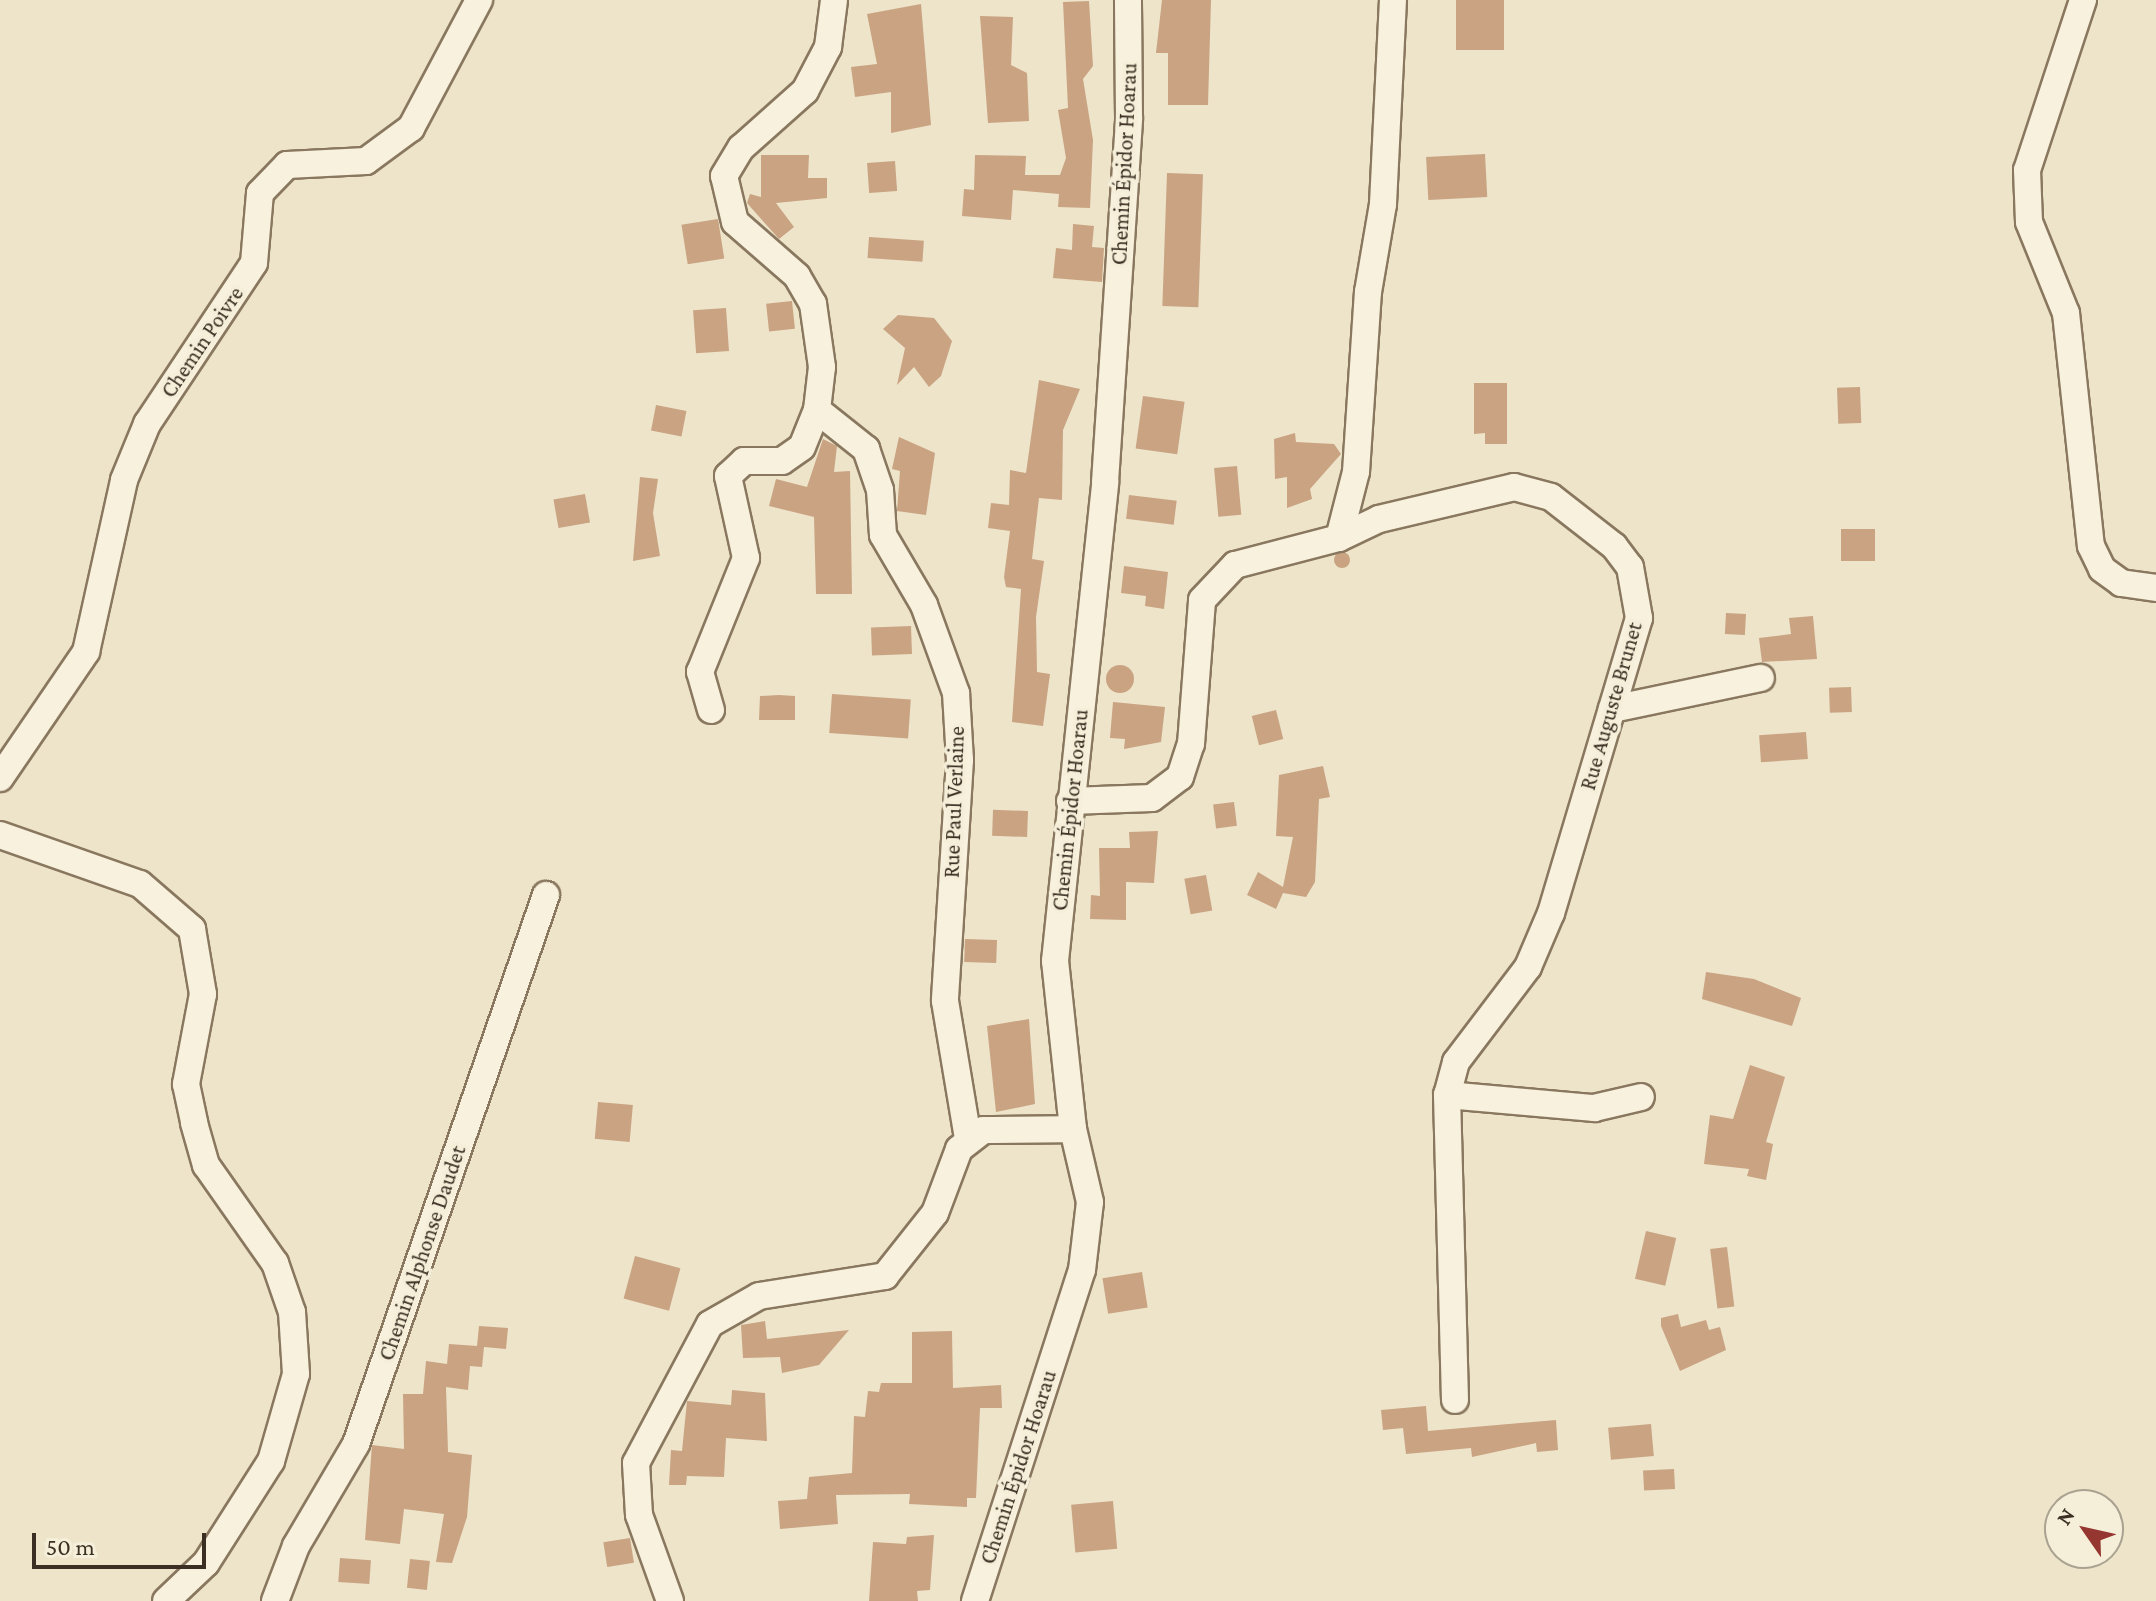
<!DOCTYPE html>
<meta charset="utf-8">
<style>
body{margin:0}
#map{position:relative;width:2156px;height:1601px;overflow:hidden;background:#ede4ca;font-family:"Crimson Pro",serif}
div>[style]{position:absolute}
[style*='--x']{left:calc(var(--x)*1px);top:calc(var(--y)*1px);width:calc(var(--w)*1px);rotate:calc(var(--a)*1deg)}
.building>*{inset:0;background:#c9a382;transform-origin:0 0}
.round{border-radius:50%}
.roads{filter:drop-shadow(2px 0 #89785f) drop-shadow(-2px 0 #89785f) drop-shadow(0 2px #89785f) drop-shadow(0 -2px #89785f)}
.minor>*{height:26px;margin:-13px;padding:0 13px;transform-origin:13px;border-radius:13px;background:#f8f1dd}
span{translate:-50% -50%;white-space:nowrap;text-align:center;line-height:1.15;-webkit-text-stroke:7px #f5eed9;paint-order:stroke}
.street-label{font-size:22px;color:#3a2f22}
.north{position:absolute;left:2044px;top:1489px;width:80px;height:80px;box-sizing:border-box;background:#f5eed9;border:2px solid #aaa290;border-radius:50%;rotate:304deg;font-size:22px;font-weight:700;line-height:32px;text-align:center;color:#3a2f22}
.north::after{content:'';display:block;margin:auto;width:28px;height:36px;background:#963631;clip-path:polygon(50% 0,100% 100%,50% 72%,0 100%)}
.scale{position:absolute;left:32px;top:1533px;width:174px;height:36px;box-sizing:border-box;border:4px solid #3a2f22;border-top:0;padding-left:10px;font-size:24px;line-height:28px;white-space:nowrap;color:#3a2f22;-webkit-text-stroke:6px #f5eed9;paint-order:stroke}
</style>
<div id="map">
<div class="building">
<div style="clip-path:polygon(1162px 0,1211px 0,1208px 105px,1168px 105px,1168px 53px,1156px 53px)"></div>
<div style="left:1456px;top:0;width:48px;height:50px"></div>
<div style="clip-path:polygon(1089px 1px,1093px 66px,1083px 79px,1093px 140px,1090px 208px,1058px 207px,1059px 194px,1013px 190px,1011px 220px,962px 216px,964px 189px,974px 190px,975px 155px,1026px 156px,1025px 175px,1060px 175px,1066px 158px,1058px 110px,1068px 108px,1063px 2px)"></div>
<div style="clip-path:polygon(921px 4px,931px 125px,891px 133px,891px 92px,855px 97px,851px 67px,877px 64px,867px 14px)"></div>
<div style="clip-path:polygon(980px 16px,1013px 17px,1011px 65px,1027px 73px,1029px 121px,988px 123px)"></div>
<div style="left:1485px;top:154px;width:43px;height:59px;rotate:87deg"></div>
<div style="clip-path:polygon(761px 155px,809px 155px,808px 178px,827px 178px,827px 198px,776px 203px,794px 227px,779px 239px,747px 203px,750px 194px,761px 197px)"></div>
<div style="left:895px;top:161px;width:30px;height:28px;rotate:86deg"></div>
<div style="left:1167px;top:173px;width:36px;height:133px;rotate:2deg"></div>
<div style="left:718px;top:219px;width:40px;height:37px;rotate:81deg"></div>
<div style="clip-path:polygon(1073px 224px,1094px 226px,1092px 247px,1104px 248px,1102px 282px,1053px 278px,1056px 248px,1072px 250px)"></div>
<div style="left:869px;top:237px;width:55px;height:21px;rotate:4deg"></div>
<div style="left:792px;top:301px;width:28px;height:26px;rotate:84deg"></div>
<div style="left:726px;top:308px;width:43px;height:33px;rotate:86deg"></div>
<div style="clip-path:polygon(898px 315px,934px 318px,952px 341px,941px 376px,929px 387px,914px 367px,897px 385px,905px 348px,883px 329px)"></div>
<div style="clip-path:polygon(1039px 380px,1080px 389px,1063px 430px,1062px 500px,1039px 498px,1032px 559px,1044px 561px,1036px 617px,1037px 672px,1050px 674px,1043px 726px,1012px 722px,1021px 589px,1006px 587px,1004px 577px,1010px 531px,988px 528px,991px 503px,1009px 505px,1010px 470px,1026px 473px)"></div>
<div style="clip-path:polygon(1474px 383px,1507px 383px,1507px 444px,1485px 444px,1485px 433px,1474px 434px)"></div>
<div style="left:1860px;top:387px;width:36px;height:23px;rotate:88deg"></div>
<div style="left:1143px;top:396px;width:42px;height:53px;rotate:8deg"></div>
<div style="left:656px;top:405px;width:31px;height:26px;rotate:11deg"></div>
<div style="clip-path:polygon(1295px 433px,1296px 442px,1334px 444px,1341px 454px,1310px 489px,1312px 499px,1287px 508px,1287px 477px,1275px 479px,1274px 439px)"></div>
<div style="clip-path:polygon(899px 437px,935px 453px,926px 515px,897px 511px,900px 471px,892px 469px)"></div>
<div style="clip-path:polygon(823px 439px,837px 446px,834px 472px,850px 471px,852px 594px,816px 594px,814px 517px,769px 506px,776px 479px,807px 487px)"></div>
<div style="left:1237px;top:466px;width:49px;height:23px;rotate:85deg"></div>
<div style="clip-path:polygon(640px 477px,658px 479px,653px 513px,660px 556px,633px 561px)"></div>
<div style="left:585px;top:494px;width:29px;height:32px;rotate:80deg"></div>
<div style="left:1129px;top:495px;width:48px;height:24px;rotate:7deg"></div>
<div style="left:1875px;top:529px;width:32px;height:34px;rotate:90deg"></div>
<div class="round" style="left:1334px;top:552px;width:16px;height:16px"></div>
<div style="clip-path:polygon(1124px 566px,1168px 572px,1164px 609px,1145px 606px,1146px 596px,1121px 593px)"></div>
<div style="left:1726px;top:613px;width:20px;height:21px;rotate:3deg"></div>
<div style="clip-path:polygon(1813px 616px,1817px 659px,1762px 662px,1759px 638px,1791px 634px,1789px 618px)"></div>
<div style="left:911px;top:626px;width:28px;height:40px;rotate:88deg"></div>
<div class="round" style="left:1106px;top:665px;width:28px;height:28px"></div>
<div style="left:1851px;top:687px;width:25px;height:22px;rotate:88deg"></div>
<div style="left:832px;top:694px;width:79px;height:39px;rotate:4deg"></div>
<div style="clip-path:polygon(779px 695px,795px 696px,795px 720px,759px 720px,760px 696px)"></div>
<div style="clip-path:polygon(1113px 702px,1165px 707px,1161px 742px,1124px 749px,1125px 739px,1110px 738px)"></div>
<div style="left:1276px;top:710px;width:30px;height:25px;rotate:76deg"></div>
<div style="left:1806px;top:732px;width:27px;height:47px;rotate:86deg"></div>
<div style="clip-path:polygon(1323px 766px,1330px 797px,1319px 799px,1315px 882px,1306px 897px,1283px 893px,1276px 909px,1247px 895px,1258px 872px,1283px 887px,1293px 837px,1276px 836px,1279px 775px)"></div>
<div style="left:1234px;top:802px;width:24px;height:21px;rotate:83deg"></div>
<div style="left:1028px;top:811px;width:26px;height:35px;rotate:92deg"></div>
<div style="clip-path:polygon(1158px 831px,1154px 883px,1126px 882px,1126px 920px,1090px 919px,1091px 895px,1100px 896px,1099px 848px,1130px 848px,1129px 832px)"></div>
<div style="left:1206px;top:875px;width:36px;height:22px;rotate:80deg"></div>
<div style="left:965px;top:939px;width:32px;height:23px;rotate:2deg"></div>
<div style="clip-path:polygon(1706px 972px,1754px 979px,1801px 998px,1792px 1026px,1702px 999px)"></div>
<div style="clip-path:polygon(1029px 1019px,1035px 1104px,996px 1112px,987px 1026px)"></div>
<div style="clip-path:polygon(1750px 1065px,1785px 1077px,1766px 1142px,1773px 1144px,1766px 1180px,1747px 1176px,1749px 1169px,1704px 1164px,1710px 1115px,1733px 1119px)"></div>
<div style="left:598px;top:1102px;width:35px;height:37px;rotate:5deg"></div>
<div style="left:1646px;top:1231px;width:31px;height:49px;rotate:13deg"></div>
<div style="left:1727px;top:1247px;width:60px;height:17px;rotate:83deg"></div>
<div style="left:635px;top:1256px;width:47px;height:44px;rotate:15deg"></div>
<div style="left:1142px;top:1272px;width:36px;height:40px;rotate:81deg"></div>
<div style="clip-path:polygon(1678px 1314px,1681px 1327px,1706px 1320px,1709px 1330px,1720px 1327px,1726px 1350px,1680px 1371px,1661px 1326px,1661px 1318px)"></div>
<div style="clip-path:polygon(765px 1321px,767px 1339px,849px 1330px,819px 1365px,782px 1373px,780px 1357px,743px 1358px,741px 1325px)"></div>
<div style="clip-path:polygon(479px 1326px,508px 1328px,506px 1349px,484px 1347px,482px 1367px,470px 1366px,468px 1390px,446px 1387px,448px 1452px,472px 1455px,467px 1517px,452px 1563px,436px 1562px,444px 1514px,404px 1509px,400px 1544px,365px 1540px,372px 1445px,404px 1449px,403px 1394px,423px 1394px,426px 1361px,447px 1364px,449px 1344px,477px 1346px)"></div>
<div style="clip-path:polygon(952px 1331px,953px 1388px,1001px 1385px,1002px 1408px,980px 1408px,976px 1498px,967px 1498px,967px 1507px,909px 1504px,910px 1494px,836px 1495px,838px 1524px,780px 1529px,778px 1501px,807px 1499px,809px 1477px,852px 1473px,854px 1416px,865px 1417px,868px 1391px,879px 1392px,881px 1383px,912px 1383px,912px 1332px)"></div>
<div style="clip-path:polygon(732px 1390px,765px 1393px,767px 1441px,726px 1438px,724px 1477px,687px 1476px,686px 1485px,669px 1485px,671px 1450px,682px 1451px,687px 1401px,731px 1405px)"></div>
<div style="clip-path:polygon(1426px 1406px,1428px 1431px,1556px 1420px,1558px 1450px,1537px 1452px,1536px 1443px,1472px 1457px,1471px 1448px,1406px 1454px,1403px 1428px,1383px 1430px,1381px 1410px)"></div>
<div style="left:1651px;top:1424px;width:32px;height:43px;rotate:85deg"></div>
<div style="left:1674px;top:1469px;width:20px;height:31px;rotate:87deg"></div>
<div style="left:1113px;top:1501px;width:48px;height:42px;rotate:85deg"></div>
<div style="clip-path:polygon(934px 1535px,930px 1590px,917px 1591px,918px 1601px,869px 1601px,873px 1542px,906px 1544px,907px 1537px)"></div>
<div style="left:630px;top:1538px;width:25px;height:27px;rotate:81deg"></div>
<div style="left:340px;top:1558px;width:31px;height:24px;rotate:4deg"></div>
<div style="left:410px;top:1559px;width:20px;height:29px;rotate:6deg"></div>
</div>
<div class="roads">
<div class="minor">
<div style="--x:2083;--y:0;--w:179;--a:108.2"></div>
<div style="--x:2027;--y:170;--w:52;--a:87.8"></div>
<div style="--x:2029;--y:222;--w:98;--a:67.9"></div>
<div style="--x:2066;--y:313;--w:234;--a:83.9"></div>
<div style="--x:2091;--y:546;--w:25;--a:64"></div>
<div style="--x:2102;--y:569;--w:24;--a:36"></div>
<div style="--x:2121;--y:583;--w:35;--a:8"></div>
<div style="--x:817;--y:410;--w:63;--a:38.5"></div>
<div style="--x:866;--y:449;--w:43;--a:71.1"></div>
<div style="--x:880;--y:490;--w:45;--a:86.2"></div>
<div style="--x:883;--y:535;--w:81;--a:59.6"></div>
<div style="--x:924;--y:605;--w:94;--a:70"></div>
<div style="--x:956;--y:693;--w:67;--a:86.6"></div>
<div style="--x:960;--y:760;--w:241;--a:93.6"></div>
<div style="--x:945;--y:1001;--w:139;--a:80.5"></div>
<div style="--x:1339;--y:538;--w:68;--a:-75.6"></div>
<div style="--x:1356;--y:472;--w:180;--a:-86.2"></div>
<div style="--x:1368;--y:292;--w:89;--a:-80.3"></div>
<div style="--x:1383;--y:204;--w:204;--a:-87.2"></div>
<div style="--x:1612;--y:709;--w:152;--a:-11.8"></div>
<div style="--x:711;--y:710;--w:40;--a:-106"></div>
<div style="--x:700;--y:672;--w:123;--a:-68"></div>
<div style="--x:746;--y:558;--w:84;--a:-102.4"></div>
<div style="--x:728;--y:476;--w:22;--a:-43"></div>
<div style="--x:744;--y:461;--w:38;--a:0"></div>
<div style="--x:782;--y:461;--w:24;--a:-35"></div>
<div style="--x:802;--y:447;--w:40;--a:-68"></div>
<div style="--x:817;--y:410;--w:43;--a:-83.4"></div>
<div style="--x:822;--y:367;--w:64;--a:-98.1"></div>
<div style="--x:813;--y:304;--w:32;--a:-120"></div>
<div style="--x:797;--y:276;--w:82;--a:-138.9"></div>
<div style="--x:735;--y:222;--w:47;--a:-103.4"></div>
<div style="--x:724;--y:176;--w:33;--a:-59"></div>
<div style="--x:741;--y:148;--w:86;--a:-41.7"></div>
<div style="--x:805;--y:91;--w:50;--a:-62.4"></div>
<div style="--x:828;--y:47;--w:47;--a:-82.7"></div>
<div style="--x:0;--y:778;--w:153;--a:-55.7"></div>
<div style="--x:86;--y:652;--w:176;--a:-77.5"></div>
<div style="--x:124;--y:480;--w:61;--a:-67.7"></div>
<div style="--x:147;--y:424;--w:193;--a:-56.4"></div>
<div style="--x:254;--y:263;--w:70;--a:-85.1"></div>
<div style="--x:260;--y:193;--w:39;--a:-46"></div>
<div style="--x:287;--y:165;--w:79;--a:-2.9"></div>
<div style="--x:366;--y:161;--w:56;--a:-36.3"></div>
<div style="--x:411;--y:128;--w:145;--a:-62"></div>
<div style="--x:1070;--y:801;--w:82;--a:-2.1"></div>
<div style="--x:1152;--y:798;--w:35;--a:-37"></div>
<div style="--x:1180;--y:777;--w:35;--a:-72"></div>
<div style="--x:1191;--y:744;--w:144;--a:-85.6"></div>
<div style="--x:1202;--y:600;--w:48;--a:-46.7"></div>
<div style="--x:1235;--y:565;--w:107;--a:-14.6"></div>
<div style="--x:1339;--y:538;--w:44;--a:-25.4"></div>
<div style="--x:1379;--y:519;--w:139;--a:-13.3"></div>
<div style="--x:1514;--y:487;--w:38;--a:15"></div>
<div style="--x:1551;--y:497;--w:80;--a:37.9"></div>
<div style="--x:1614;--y:546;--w:26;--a:53"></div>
<div style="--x:1630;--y:567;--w:52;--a:80"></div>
<div style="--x:1639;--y:618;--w:308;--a:106.6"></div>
<div style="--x:1551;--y:913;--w:59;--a:113.1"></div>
<div style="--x:1528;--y:967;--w:119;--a:127.2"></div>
<div style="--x:1456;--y:1062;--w:34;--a:105"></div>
<div style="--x:1447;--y:1095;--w:305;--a:88.5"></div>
<div style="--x:0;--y:835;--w:148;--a:19.3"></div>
<div style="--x:140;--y:884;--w:69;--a:40.9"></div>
<div style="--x:192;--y:929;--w:66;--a:80.4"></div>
<div style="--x:203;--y:994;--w:92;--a:100.7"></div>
<div style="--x:186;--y:1084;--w:40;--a:78"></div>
<div style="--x:194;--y:1123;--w:44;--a:74.1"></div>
<div style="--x:206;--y:1165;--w:120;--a:54.9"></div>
<div style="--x:275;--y:1263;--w:52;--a:70.9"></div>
<div style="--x:292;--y:1312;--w:62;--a:86.3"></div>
<div style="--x:296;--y:1374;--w:91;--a:106"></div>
<div style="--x:271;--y:1461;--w:121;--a:122.5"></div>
<div style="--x:206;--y:1563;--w:55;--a:136.5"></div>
<div style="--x:1447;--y:1095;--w:148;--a:5.1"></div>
<div style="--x:1594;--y:1108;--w:48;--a:-13.2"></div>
<div style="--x:275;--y:1601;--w:59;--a:-69.1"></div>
<div style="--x:296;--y:1546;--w:118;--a:-59.5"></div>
<div style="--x:356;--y:1444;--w:581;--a:-70.91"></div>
<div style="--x:670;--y:1601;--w:91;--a:-109.8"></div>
<div style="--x:639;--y:1515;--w:52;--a:-93.3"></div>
<div style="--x:636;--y:1463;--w:157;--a:-62"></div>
<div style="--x:710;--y:1324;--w:56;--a:-29.7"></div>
<div style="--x:759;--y:1296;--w:128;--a:-9"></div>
<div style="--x:885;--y:1276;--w:80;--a:-51.6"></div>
<div style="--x:935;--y:1213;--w:68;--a:-69.4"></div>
<div style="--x:959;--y:1149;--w:31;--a:-38"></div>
<div style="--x:983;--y:1130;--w:90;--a:-0.6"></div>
<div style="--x:975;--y:1601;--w:348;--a:-72.1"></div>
<div style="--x:1082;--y:1270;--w:68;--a:-83.3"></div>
<div style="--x:1090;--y:1202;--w:75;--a:-103.1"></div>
<div style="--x:1073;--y:1129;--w:169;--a:-96.1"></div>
<div style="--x:1055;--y:961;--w:482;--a:-84"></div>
<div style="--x:1105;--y:482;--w:365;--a:-86.2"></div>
<div style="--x:1129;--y:118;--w:118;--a:-90.5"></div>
</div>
</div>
<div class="street-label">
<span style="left:1124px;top:164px;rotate:-87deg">Chemin Épidor Hoarau</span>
<span style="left:202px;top:342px;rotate:-56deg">Chemin Poivre</span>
<span style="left:1611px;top:706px;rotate:-74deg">Rue Auguste Brunet</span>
<span style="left:954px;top:802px;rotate:-88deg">Rue Paul Verlaine</span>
<span style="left:1070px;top:810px;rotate:-84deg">Chemin Épidor Hoarau</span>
<span style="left:422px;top:1253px;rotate:-71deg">Chemin Alphonse Daudet</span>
<span style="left:1018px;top:1467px;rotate:-72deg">Chemin Épidor Hoarau</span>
</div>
<div class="north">N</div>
<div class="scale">50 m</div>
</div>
